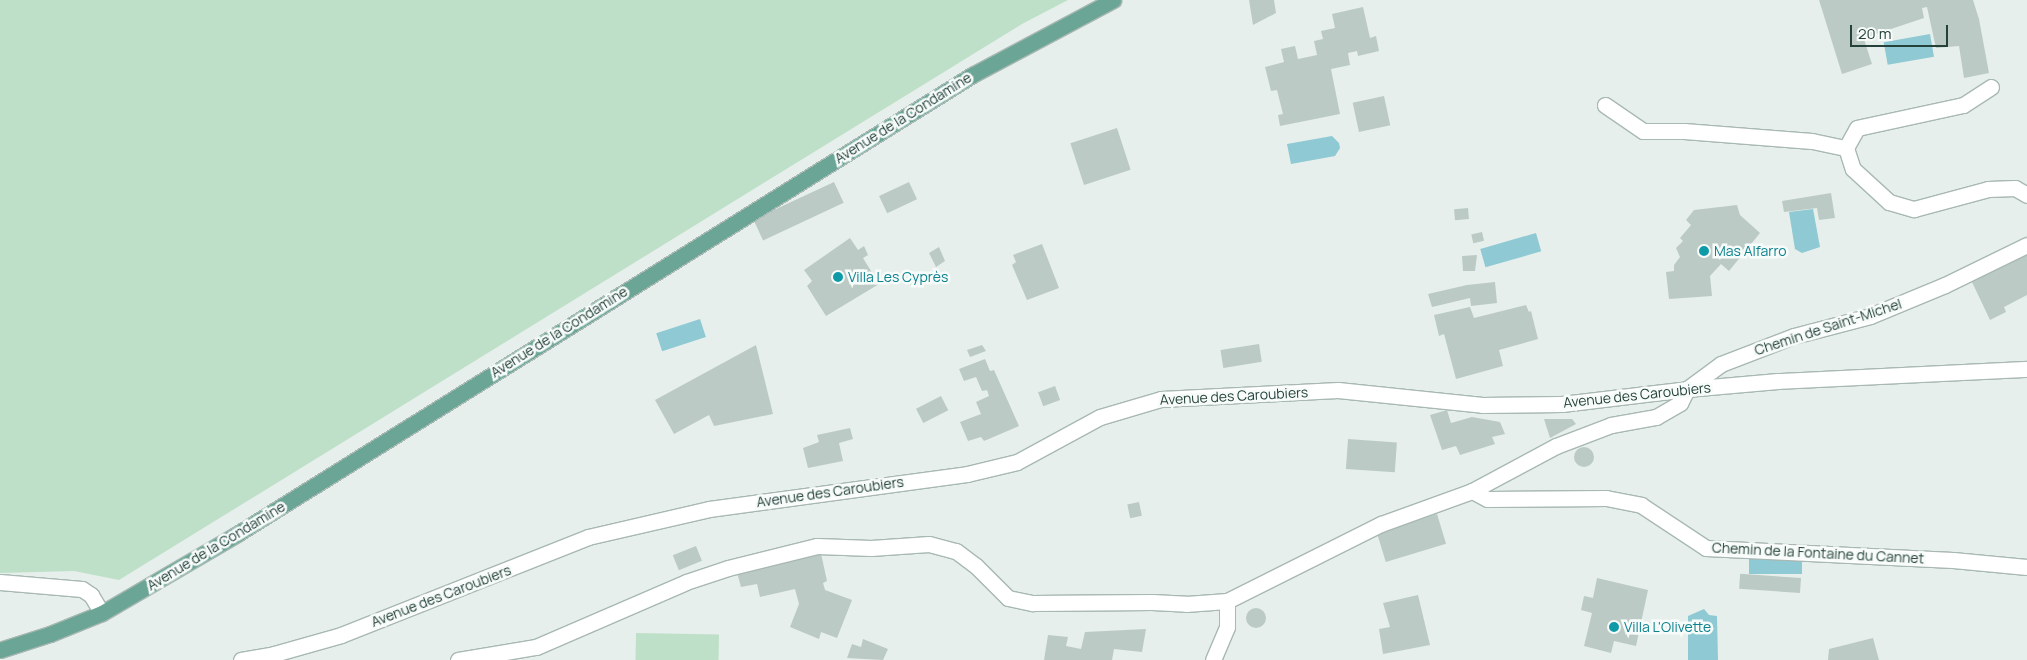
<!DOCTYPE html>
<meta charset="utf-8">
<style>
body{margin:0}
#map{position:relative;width:2027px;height:660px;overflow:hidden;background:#e6efeb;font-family:Manrope,sans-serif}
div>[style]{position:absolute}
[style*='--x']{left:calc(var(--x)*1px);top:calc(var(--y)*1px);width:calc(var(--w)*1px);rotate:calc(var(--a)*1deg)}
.green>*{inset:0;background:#bfe0c8;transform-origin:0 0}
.water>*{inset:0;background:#8ec9d4;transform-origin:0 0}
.building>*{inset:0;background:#bbcac4;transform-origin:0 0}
.round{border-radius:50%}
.roads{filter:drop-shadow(1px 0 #a8b8b2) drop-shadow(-1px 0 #a8b8b2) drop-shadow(0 1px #a8b8b2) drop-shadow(0 -1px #a8b8b2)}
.minor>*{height:15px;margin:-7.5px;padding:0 7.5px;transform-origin:7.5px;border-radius:7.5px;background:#fff}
.major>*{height:15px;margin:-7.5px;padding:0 7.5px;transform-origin:7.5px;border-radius:7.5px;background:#6aa596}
.dots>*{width:14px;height:14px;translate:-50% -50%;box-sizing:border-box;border:2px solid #f7fbf9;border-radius:50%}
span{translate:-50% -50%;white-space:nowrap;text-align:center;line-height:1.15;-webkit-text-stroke:5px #f7fbf9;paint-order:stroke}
.street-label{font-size:14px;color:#24423a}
.culture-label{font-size:14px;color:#0d838f}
.left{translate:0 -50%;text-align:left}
.scale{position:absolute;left:1850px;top:25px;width:98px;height:22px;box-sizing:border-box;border:2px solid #24423a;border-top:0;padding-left:6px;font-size:15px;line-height:18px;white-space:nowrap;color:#24423a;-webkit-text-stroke:4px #f7fbf9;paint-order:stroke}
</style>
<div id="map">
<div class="green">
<div style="clip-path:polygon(0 0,1068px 0,1022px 24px,119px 580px,74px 571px,0 573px)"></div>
<div style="left:636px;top:633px;width:83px;height:27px;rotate:1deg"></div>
</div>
<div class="water">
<div style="left:1930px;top:34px;width:23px;height:47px;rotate:80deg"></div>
<div style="clip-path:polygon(1332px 136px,1339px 143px,1340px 148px,1335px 156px,1291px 164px,1287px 144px)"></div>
<div style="clip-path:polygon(1813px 209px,1820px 247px,1802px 253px,1795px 249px,1789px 212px)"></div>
<div style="left:1536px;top:233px;width:19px;height:58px;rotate:74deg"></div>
<div style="left:700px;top:319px;width:19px;height:46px;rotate:72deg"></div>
<div style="left:1749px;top:558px;width:53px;height:16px"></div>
<div style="clip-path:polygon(1704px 609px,1709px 615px,1717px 616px,1718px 660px,1688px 660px,1688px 616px)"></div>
</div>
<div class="building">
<div style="clip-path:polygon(1249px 0,1274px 0,1276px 13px,1253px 25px)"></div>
<div style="clip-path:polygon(1819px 0,1973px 0,1979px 19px,1989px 73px,1964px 78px,1959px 46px,1936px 48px,1927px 7px,1922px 8px,1924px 18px,1864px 38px,1862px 33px,1872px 64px,1842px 74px)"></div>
<div style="clip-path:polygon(1363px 7px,1370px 38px,1376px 36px,1379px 51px,1358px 56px,1357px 51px,1348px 53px,1350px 65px,1331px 69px,1340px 114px,1280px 126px,1278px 115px,1283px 114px,1277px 90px,1271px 91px,1265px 67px,1284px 62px,1281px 49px,1295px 46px,1298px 59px,1317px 55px,1314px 41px,1323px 39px,1321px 31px,1335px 28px,1332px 14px)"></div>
<div style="left:1384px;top:96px;width:30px;height:32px;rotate:78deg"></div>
<div style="left:1117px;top:128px;width:44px;height:49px;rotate:72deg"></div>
<div style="left:834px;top:182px;width:23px;height:89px;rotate:65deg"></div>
<div style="left:909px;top:182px;width:19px;height:33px;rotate:65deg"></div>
<div style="clip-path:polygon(1831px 193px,1835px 218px,1819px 220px,1817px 208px,1784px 212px,1782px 201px)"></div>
<div style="clip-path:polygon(1737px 205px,1740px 215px,1760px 233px,1729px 271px,1721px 264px,1710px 276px,1712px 296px,1669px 299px,1666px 272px,1674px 271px,1674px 265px,1680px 257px,1676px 248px,1683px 241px,1680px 238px,1691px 225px,1686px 220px,1694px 210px)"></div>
<div style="left:1468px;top:208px;width:11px;height:14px;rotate:85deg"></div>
<div style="left:1482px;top:232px;width:9px;height:11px;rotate:77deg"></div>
<div style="clip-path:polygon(850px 238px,858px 250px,864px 246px,868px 255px,863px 258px,879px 284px,826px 316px,807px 286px,812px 281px,804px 270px)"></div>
<div style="clip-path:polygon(1042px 244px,1059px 288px,1027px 300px,1012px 265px,1016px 262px,1013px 255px)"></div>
<div style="clip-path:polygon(939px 247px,945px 261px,936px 267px,929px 253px)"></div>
<div style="clip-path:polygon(2027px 251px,2027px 295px,2004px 307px,2006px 312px,1990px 320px,1971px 280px)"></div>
<div style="clip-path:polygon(1477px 255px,1475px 271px,1463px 271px,1462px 256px)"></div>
<div style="clip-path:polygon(1495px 282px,1497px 303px,1471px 306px,1470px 298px,1432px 307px,1428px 294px,1467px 285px)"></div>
<div style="clip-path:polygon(1526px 305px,1529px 312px,1531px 311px,1538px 339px,1499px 350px,1503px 366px,1456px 379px,1444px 334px,1439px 336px,1434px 315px,1470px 307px,1474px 318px)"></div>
<div style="left:1259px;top:344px;width:18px;height:39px;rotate:81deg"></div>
<div style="clip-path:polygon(756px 345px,773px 414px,714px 426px,709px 415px,674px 434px,655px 400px)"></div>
<div style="clip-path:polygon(982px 345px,986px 351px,970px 357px,967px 350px)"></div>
<div style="clip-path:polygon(985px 359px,990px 371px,994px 370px,1019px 426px,984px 441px,981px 437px,968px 441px,960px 422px,981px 414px,976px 402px,989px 396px,987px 390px,982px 391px,976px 377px,964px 381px,959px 369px)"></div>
<div style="left:1055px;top:386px;width:15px;height:18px;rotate:70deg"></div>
<div style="left:941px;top:396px;width:16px;height:28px;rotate:63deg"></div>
<div style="clip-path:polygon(1447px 410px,1451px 423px,1472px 417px,1500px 422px,1505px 434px,1492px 437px,1495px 444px,1460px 455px,1456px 446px,1442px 450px,1430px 415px)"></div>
<div style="clip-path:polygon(1544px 419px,1572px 419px,1576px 424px,1550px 438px)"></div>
<div style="clip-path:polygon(850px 428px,853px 439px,839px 443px,843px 461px,808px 468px,803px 448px,819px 442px,817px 435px)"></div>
<div style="left:1348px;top:439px;width:49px;height:30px;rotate:4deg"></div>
<div class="round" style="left:1574px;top:447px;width:20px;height:20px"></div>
<div style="left:1139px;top:502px;width:14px;height:12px;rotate:78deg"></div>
<div style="left:1437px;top:514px;width:31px;height:63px;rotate:73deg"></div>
<div style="left:696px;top:546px;width:16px;height:25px;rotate:68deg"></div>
<div style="clip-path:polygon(820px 549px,827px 581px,823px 583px,825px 590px,852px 600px,837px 638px,821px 632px,819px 639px,790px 627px,799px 604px,795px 589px,760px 597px,757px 584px,741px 587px,736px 569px)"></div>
<div style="clip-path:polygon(1597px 578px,1648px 590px,1636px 646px,1614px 641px,1611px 653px,1584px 646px,1592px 613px,1581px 610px,1584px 596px,1593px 598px)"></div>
<div style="left:1801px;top:578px;width:15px;height:61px;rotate:94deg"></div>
<div style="clip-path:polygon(1418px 595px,1430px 645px,1383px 654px,1379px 629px,1390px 627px,1383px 603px)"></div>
<div class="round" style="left:1246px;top:608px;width:20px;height:20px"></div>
<div style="clip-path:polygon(1146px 629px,1142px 652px,1114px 649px,1112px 660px,1044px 660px,1048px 635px,1068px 637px,1066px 646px,1081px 649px,1085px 632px)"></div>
<div style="clip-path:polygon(1873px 638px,1879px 660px,1828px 660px,1829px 649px)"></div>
<div style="clip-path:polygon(863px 639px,888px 649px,883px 660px,847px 658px,852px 644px,861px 647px)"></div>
</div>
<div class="roads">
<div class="minor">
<div style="--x:1991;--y:87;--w:33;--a:147"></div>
<div style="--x:1963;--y:105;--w:108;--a:167.8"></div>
<div style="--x:1857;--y:128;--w:23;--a:119"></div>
<div style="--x:1846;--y:148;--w:22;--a:72"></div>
<div style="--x:1853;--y:169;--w:49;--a:42.5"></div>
<div style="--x:1889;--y:202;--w:26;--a:16"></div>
<div style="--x:1914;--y:209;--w:77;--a:-15.1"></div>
<div style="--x:1988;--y:189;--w:27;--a:-2"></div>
<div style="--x:2015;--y:188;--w:14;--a:30"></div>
<div style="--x:1605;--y:105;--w:46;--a:34.4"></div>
<div style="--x:1643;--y:131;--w:41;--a:0"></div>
<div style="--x:1684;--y:131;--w:128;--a:4.5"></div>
<div style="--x:1812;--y:141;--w:35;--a:12"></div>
<div style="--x:1472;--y:491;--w:95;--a:-28.2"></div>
<div style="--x:1556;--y:446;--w:59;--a:-20.9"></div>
<div style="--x:1611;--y:425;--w:46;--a:-10.1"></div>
<div style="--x:1656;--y:417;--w:28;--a:-30"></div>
<div style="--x:1680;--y:403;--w:16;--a:-63"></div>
<div style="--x:1687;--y:389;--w:42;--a:-36.3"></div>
<div style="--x:1721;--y:364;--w:78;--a:-21"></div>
<div style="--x:1794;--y:336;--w:79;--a:-14.7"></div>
<div style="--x:1870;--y:316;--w:81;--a:-22.5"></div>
<div style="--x:1945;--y:285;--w:91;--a:-26"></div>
<div style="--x:0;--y:582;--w:82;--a:4.9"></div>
<div style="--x:82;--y:589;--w:11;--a:34"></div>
<div style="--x:91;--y:595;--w:21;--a:59"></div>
<div style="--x:241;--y:660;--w:34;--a:-10"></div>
<div style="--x:274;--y:654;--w:70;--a:-15.8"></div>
<div style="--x:341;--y:635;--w:266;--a:-21.6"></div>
<div style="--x:588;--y:537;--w:124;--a:-13"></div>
<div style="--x:709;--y:509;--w:260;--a:-7.7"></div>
<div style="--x:967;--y:474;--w:51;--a:-13.5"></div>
<div style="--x:1017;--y:462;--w:94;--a:-28.5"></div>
<div style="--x:1100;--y:417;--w:64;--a:-16.4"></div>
<div style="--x:1161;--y:399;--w:177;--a:-2.9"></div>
<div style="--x:1338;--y:390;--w:145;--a:5.9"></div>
<div style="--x:1482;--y:405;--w:80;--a:-0.7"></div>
<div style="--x:1562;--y:404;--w:126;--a:-6.8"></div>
<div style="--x:1687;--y:389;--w:91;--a:-5"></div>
<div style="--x:1778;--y:381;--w:249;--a:-2.8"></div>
<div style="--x:458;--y:660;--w:79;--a:-9.5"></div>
<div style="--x:536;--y:647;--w:163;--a:-23.4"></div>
<div style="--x:686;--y:582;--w:44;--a:-18.4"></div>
<div style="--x:728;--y:568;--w:92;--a:-13.9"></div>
<div style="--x:817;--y:546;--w:54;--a:2.1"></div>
<div style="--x:871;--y:548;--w:58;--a:-3.9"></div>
<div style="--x:929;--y:544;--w:28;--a:15"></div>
<div style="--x:956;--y:551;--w:25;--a:37"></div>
<div style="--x:976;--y:566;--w:45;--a:45"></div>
<div style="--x:1008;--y:598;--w:25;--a:12"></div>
<div style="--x:1032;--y:603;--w:120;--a:-0.5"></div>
<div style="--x:1152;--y:602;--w:34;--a:3"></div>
<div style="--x:1186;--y:604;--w:41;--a:-4.2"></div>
<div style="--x:1227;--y:601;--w:172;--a:-26.6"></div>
<div style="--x:1381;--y:524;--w:97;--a:-19.9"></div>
<div style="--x:1472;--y:491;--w:17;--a:28"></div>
<div style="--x:1487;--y:499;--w:119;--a:-0.5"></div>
<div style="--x:1606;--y:498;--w:36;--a:11"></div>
<div style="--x:1641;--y:505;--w:78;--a:33.5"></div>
<div style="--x:1706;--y:548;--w:247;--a:2.8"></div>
<div style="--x:1953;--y:560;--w:74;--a:5.4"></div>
<div style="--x:1213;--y:660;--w:36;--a:-67"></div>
<div style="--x:1227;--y:627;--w:26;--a:-90"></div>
</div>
<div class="major">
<div style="--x:0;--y:650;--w:52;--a:-17.7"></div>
<div style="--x:50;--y:634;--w:56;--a:-22"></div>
<div style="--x:102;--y:613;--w:156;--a:-30.3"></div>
<div style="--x:237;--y:534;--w:867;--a:-31.98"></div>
<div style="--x:972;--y:75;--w:160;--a:-28"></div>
</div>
</div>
<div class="dots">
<div style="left:1704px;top:251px;background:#0f9aa8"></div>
<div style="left:838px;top:277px;background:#0f9aa8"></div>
<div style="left:1614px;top:627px;background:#0f9aa8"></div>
</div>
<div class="street-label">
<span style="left:903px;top:118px;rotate:-32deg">Avenue de la Condamine</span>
<span style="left:1828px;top:327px;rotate:-18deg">Chemin de Saint-Michel</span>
<span style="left:559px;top:332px;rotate:-32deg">Avenue de la Condamine</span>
<span style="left:1637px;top:395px;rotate:-6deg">Avenue des Caroubiers</span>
<span style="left:1234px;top:396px;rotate:-3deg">Avenue des Caroubiers</span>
<span style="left:830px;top:492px;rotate:-8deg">Avenue des Caroubiers</span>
<span style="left:216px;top:546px;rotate:-31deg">Avenue de la Condamine</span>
<span style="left:1818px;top:553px;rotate:3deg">Chemin de la Fontaine du Cannet</span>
<span style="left:441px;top:596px;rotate:-21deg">Avenue des Caroubiers</span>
</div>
<div class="culture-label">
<span class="left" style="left:1714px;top:251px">Mas Alfarro</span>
<span class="left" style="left:848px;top:277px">Villa Les Cyprès</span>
<span class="left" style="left:1624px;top:627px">Villa L'Olivette</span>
</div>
<div class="scale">20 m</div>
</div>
